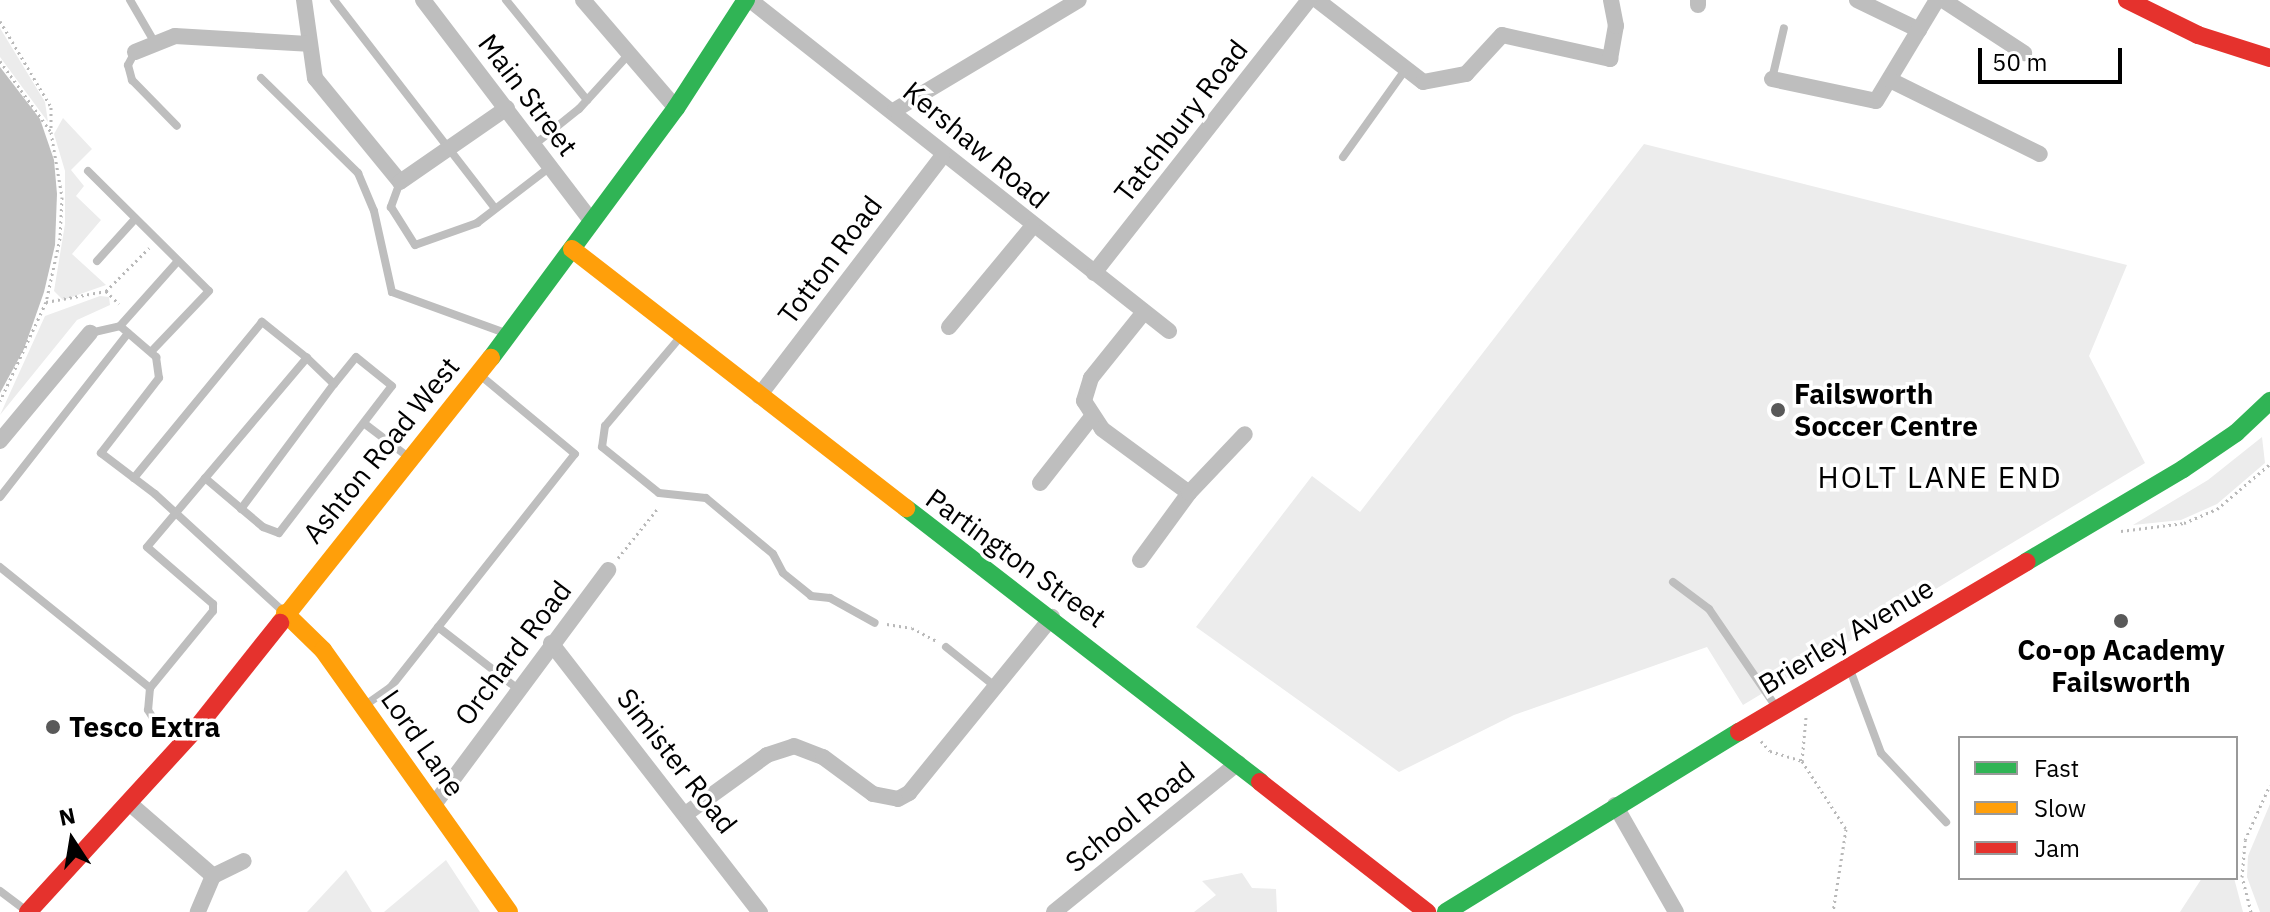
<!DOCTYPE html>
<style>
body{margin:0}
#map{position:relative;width:2270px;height:912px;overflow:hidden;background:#fff;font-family:"IBM Plex Sans",sans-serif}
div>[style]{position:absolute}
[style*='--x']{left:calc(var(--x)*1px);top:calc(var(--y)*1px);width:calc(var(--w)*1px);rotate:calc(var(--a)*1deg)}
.green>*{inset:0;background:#ececec}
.water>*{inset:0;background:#bfbfbf}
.path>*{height:3px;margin-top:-1.5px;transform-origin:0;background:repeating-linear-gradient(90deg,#b9b9b9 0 2px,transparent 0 6px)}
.lane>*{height:8px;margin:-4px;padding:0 4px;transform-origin:4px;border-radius:4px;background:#bebebe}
.street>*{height:16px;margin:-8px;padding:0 8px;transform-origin:8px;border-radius:8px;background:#bebebe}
.fast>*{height:18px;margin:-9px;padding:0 9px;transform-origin:9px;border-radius:9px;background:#30b455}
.slow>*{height:18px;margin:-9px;padding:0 9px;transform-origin:9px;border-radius:9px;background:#ff9f0a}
.jam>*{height:18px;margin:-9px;padding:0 9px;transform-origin:9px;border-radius:9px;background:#e5322d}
.dots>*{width:22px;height:22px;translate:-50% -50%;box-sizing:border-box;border:4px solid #fff;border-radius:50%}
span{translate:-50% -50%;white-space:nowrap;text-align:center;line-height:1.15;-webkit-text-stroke:7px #fff;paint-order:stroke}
.street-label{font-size:28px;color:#000}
.poi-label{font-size:28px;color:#000;font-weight:700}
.left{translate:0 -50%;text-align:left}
.neighbourhood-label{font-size:30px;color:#000;letter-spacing:2px}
.legend{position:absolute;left:1958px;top:736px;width:280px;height:144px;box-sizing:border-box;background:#fff;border:2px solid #999;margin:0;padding:10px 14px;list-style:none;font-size:24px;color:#000}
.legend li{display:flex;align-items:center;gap:16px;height:40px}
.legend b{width:40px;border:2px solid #999}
.north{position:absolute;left:32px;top:800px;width:80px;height:80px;-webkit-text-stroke:6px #fff;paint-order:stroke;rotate:348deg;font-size:22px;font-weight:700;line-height:32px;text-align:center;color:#000}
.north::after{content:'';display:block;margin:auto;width:28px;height:36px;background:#000;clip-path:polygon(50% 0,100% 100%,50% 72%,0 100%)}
.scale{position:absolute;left:1978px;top:48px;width:144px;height:36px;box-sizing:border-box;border:4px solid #000;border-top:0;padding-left:10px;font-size:24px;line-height:28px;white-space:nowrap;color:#000;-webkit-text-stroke:6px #fff;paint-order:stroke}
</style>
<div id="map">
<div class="green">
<div style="clip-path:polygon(0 28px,45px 102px,48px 122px,0 57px)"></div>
<div style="clip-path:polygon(63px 118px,92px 149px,71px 170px,84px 186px,76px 196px,101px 220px,72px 254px,106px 285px,63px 300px,54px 291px,65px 224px,65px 171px,54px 134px)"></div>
<div style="clip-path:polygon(1644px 144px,2127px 265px,2089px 356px,2145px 463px,1743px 705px,1707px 647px,1514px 715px,1399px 772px,1196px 627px,1312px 476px,1360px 512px)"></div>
<div style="clip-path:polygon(100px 296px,109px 297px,110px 305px,77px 320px,0 415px,45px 316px)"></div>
<div style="clip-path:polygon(2262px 437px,2265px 463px,2217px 504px,2181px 520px,2133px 525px,2208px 480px)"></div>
<div style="clip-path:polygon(2270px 804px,2270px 912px,2260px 912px,2247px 877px,2248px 856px)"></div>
<div style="clip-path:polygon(446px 860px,480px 912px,384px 912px)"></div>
<div style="clip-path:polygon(346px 870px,372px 912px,307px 912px)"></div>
<div style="clip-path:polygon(1242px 873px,1252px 888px,1276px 889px,1277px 912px,1194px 912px,1216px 895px,1202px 881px)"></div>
<div style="clip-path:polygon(2202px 878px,2234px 878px,2243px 912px,2180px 912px)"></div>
</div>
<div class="water">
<div style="clip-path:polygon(0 67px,40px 119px,54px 160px,57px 194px,55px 245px,44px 292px,24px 349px,0 393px)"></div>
</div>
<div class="path">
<div style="--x:0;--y:21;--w:100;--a:59.3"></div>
<div style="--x:51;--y:107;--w:24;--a:90"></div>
<div style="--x:0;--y:61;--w:87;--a:54.3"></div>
<div style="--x:51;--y:132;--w:66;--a:80.4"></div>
<div style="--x:62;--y:197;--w:41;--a:92.8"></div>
<div style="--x:60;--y:238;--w:66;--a:102.3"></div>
<div style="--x:46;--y:302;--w:109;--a:114.9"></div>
<div style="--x:106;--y:291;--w:61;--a:-45"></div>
<div style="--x:46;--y:302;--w:61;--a:-10.4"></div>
<div style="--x:106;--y:291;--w:18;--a:45"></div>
<div style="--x:2121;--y:531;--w:64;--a:-7.2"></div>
<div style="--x:2184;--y:523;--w:36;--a:-23"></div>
<div style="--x:2217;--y:509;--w:70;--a:-40.3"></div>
<div style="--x:618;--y:558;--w:64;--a:-51.3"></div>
<div style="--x:887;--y:624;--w:25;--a:9"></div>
<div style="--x:912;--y:628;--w:27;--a:28"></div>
<div style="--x:1761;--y:741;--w:13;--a:48"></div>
<div style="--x:1770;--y:751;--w:34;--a:17"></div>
<div style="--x:1802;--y:761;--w:81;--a:57.1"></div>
<div style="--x:1846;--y:829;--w:84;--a:98.9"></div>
<div style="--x:1802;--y:761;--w:44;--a:-84.8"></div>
<div style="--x:2251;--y:912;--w:36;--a:-104"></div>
<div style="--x:2242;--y:877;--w:37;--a:-85"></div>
<div style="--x:2245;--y:840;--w:60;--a:-65.6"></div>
</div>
<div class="lane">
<div style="--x:130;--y:0;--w:50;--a:59.8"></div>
<div style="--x:334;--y:0;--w:263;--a:52.3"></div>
<div style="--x:506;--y:0;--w:129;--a:51"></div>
<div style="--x:135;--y:52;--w:15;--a:118"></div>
<div style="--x:128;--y:65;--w:16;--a:75"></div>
<div style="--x:132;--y:80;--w:64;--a:45.6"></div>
<div style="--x:261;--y:78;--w:136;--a:44.4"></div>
<div style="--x:358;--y:173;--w:41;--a:67.2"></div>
<div style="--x:374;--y:211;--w:83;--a:77.5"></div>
<div style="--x:392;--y:292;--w:123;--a:19.9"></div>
<div style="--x:1772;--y:79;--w:52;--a:-76.8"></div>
<div style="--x:534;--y:145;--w:58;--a:-38.7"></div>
<div style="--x:579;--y:109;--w:74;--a:-47.7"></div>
<div style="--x:1343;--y:157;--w:107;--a:-54.5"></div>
<div style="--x:88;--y:171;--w:170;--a:44.8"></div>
<div style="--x:209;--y:291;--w:84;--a:133.6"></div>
<div style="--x:400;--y:182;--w:27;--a:110"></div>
<div style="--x:391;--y:207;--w:45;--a:57.7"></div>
<div style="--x:415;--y:245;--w:66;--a:-19.5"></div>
<div style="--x:477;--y:223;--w:92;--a:-37.5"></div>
<div style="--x:97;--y:261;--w:57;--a:-47.9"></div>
<div style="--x:120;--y:326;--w:87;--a:-48.3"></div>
<div style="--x:90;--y:333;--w:31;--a:-13"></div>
<div style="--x:120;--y:326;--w:48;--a:40.7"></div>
<div style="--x:156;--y:357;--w:21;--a:82"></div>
<div style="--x:159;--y:378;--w:95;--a:127.7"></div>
<div style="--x:101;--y:453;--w:68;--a:37.2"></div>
<div style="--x:155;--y:494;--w:175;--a:42.5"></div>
<div style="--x:682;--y:335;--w:119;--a:130.2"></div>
<div style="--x:605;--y:426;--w:21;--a:98"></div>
<div style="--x:602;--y:447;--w:73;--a:38.9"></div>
<div style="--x:659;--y:493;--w:47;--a:6.1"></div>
<div style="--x:706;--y:498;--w:87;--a:39.9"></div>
<div style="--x:773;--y:554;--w:21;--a:62"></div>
<div style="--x:783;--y:573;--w:36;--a:39"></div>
<div style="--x:811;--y:596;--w:19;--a:6"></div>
<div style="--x:830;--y:598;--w:51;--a:29.1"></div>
<div style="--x:365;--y:424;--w:58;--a:37.3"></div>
<div style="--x:205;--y:478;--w:76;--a:40.2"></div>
<div style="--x:263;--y:527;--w:17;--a:21"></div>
<div style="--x:279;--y:533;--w:185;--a:-52.5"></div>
<div style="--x:392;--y:386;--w:46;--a:-141.1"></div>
<div style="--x:356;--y:357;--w:35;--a:129"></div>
<div style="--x:334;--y:384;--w:37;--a:-136"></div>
<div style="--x:0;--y:497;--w:208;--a:-52"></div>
<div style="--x:241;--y:509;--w:156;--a:-53.4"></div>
<div style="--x:0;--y:567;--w:193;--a:38.9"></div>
<div style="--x:150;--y:688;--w:99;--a:-50.7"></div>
<div style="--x:213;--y:611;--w:7;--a:-90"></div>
<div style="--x:213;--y:604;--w:87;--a:-139.2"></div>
<div style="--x:147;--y:547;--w:248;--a:-49.8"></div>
<div style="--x:307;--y:358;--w:58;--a:-141.3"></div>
<div style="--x:262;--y:322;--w:202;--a:129.4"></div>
<div style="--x:1673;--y:582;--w:45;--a:36.9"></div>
<div style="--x:1709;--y:609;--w:119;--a:55.6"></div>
<div style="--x:438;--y:627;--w:101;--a:37.8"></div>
<div style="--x:946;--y:647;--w:65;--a:38.8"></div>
<div style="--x:1849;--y:667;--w:92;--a:69.6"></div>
<div style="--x:1881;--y:753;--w:95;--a:46.7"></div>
<div style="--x:150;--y:688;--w:22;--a:95"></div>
<div style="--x:148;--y:710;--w:19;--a:58"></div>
<div style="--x:158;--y:726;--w:30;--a:33"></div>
<div style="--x:364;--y:706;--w:32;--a:-35"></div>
<div style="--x:390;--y:688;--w:298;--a:-51.7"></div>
<div style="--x:575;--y:454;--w:124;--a:-140.3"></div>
<div style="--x:0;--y:891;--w:35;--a:37"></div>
</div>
<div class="street">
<div style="--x:304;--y:0;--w:79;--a:82"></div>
<div style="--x:315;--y:78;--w:134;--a:50.7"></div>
<div style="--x:400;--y:182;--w:130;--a:-34.7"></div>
<div style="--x:423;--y:0;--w:279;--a:52.7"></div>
<div style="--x:583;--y:0;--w:143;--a:49.3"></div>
<div style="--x:750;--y:0;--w:534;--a:38.31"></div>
<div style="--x:1317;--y:0;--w:134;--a:37.7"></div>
<div style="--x:1423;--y:82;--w:44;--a:-10.5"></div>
<div style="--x:1466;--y:74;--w:53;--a:-47.3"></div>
<div style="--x:1502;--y:35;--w:111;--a:12.5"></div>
<div style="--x:1610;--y:59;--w:34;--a:-80"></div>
<div style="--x:1616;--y:26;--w:26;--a:-101"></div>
<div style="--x:1857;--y:0;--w:69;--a:25.8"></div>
<div style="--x:1943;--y:0;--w:97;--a:33.2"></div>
<div style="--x:1698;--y:5;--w:5;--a:-90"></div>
<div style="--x:135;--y:52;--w:43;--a:-21.8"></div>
<div style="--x:175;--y:36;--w:133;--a:3.4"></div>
<div style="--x:1772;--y:79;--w:106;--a:11.9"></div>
<div style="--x:1876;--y:101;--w:118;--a:-58.9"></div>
<div style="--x:1890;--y:80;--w:167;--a:26.3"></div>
<div style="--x:895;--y:110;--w:214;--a:-30.9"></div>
<div style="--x:1094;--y:273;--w:347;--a:-51.8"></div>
<div style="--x:1144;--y:312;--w:85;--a:128.8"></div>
<div style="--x:1091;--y:378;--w:24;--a:107"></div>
<div style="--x:1084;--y:401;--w:33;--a:57"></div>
<div style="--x:1102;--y:429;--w:108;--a:36.3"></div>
<div style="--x:949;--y:327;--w:130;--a:-50.3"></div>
<div style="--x:759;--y:396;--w:301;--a:-52.6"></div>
<div style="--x:0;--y:441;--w:141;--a:-50.2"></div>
<div style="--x:1040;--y:483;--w:83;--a:-51.9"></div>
<div style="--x:1140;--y:560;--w:83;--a:-53.8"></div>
<div style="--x:1189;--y:493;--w:81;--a:-46.5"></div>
<div style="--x:551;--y:643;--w:341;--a:52.2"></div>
<div style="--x:128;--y:802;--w:113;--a:41"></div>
<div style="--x:213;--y:876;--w:39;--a:113"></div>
<div style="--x:1615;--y:805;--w:123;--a:60.3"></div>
<div style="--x:433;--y:806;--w:294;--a:-53.4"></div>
<div style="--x:687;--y:813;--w:99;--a:-35.9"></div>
<div style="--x:767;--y:755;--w:28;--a:-18"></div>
<div style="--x:794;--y:746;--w:31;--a:21"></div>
<div style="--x:823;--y:757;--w:62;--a:36.5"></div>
<div style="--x:873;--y:794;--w:25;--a:11"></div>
<div style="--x:898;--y:799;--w:13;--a:-29"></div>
<div style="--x:909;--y:793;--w:227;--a:-50.9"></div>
<div style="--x:213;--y:876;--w:34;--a:-26"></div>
<div style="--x:1054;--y:912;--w:237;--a:-39"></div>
</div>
<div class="fast">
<div style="--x:491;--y:358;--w:311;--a:-53.5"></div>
<div style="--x:676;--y:108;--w:129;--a:-57.1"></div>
<div style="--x:906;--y:508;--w:448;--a:37.7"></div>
<div style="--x:2026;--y:562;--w:182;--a:-30.6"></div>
<div style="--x:2183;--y:469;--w:64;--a:-34.2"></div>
<div style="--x:2236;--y:433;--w:47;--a:-43.3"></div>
<div style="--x:1446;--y:912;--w:344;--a:-31.6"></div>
</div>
<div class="slow">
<div style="--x:572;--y:249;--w:423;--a:37.8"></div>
<div style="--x:285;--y:613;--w:53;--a:44.2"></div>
<div style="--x:323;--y:650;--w:321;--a:54.6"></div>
<div style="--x:280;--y:623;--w:339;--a:-51.5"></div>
</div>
<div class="jam">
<div style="--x:2127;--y:0;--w:79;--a:26.2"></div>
<div style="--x:2198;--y:35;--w:76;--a:17.7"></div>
<div style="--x:1739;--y:732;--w:334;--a:-30.6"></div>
<div style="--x:1260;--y:782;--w:212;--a:37.9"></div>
<div style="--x:28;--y:912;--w:247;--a:-47.5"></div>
<div style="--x:195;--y:730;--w:137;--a:-51.5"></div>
</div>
<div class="dots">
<div style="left:1778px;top:410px;background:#595959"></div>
<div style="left:2121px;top:621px;background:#595959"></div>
<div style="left:53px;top:727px;background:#595959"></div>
</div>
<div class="street-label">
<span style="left:528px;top:95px;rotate:53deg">Main Street</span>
<span style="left:1181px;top:121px;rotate:-52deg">Tatchbury Road</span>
<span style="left:976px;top:145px;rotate:40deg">Kershaw Road</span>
<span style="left:830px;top:260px;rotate:-53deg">Totton Road</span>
<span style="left:381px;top:450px;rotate:-51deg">Ashton Road West</span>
<span style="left:1016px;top:558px;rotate:36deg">Partington Street</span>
<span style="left:1846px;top:636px;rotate:-31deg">Brierley Avenue</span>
<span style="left:513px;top:653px;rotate:-53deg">Orchard Road</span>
<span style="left:423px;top:743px;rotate:55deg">Lord Lane</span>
<span style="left:677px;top:761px;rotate:52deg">Simister Road</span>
<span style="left:1130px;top:817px;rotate:-39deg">School Road</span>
</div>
<div class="poi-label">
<span class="left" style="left:1794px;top:410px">Failsworth<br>Soccer Centre</span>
<span style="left:2121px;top:666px">Co-op Academy<br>Failsworth</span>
<span class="left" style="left:69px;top:727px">Tesco Extra</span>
</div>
<div class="neighbourhood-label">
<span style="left:1940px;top:477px">HOLT LANE END</span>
</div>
<ul class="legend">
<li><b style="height:10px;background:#30b455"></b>Fast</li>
<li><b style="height:10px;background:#ff9f0a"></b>Slow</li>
<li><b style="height:10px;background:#e5322d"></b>Jam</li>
</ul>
<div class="north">N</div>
<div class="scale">50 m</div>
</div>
